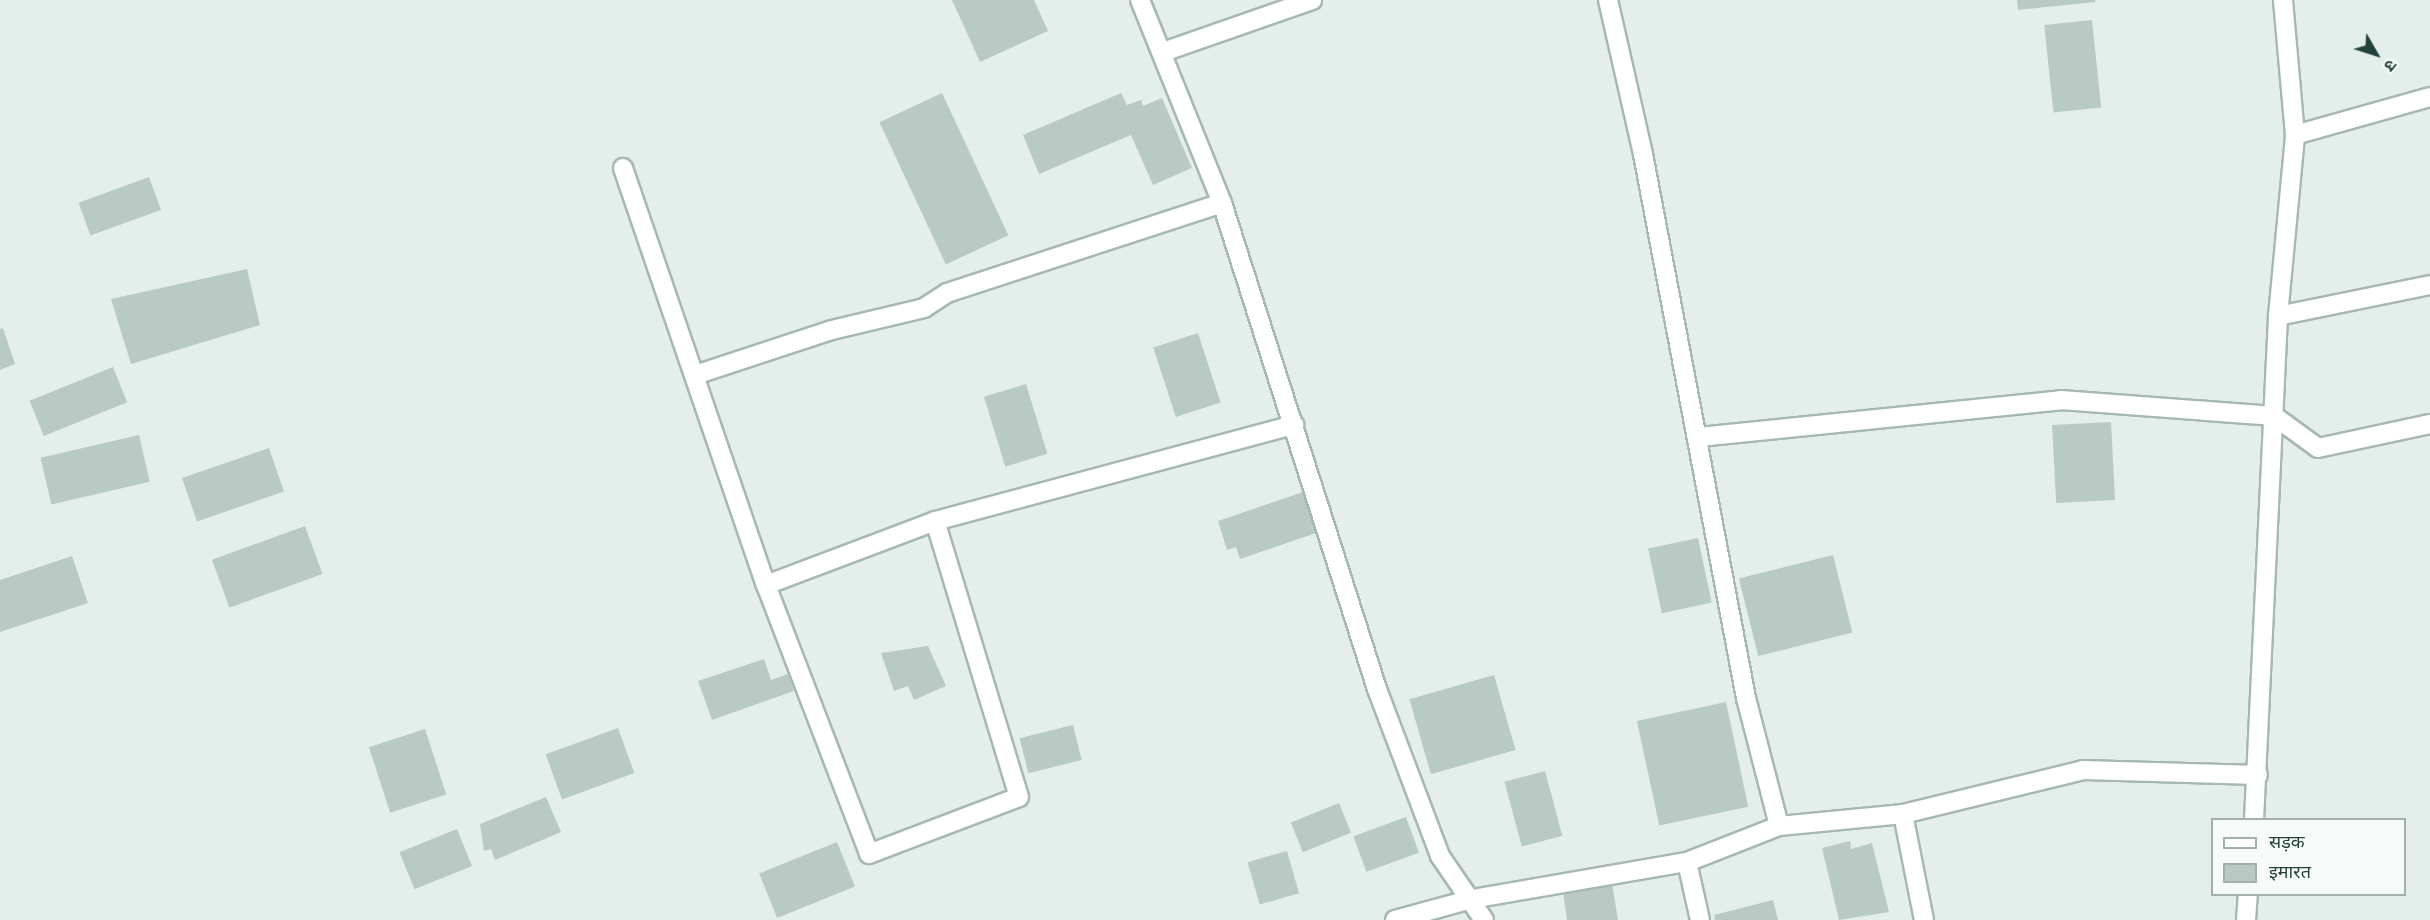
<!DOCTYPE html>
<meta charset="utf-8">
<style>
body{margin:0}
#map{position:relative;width:2430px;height:920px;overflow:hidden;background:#e4efeb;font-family:Helvetica,"Noto Sans Devanagari",sans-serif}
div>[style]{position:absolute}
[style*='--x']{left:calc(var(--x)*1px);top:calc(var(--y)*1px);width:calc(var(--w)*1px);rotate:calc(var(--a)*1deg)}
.building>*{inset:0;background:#b9cac4;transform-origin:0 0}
.roads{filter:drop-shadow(2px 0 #a6b8b3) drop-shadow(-2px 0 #a6b8b3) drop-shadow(0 2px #a6b8b3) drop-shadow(0 -2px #a6b8b3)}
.minor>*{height:18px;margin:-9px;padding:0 9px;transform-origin:9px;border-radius:9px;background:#fff}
span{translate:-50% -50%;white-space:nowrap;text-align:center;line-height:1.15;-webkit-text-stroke:6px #f6faf8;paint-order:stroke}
.legend{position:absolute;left:2211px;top:818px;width:195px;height:78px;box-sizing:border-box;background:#f6faf8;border:2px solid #a1b0ac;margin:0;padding:8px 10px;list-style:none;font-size:18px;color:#22423b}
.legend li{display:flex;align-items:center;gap:12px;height:30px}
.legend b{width:30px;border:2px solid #a1b0ac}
.north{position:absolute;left:2346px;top:24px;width:60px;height:60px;-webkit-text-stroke:4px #f6faf8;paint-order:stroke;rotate:129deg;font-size:16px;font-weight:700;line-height:24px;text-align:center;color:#22423b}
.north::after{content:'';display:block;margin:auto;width:21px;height:27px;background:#22423b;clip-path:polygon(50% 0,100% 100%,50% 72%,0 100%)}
</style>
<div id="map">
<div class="building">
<div style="clip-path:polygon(952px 0,1034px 0,1048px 31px,980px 62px)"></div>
<div style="clip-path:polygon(2017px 0,2095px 0,2095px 2px,2018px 10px)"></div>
<div style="left:2092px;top:20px;width:88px;height:48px;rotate:84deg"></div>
<div style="left:942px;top:93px;width:157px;height:69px;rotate:65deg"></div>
<div style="clip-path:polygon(1121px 93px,1127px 105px,1141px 100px,1143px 106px,1162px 98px,1192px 168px,1153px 185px,1131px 135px,1039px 174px,1023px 135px)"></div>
<div style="left:149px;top:177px;width:35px;height:75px;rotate:70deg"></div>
<div style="clip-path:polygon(247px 269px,260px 325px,131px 364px,111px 299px)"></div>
<div style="clip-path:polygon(3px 328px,15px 364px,0 370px,0 329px)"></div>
<div style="left:1198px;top:333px;width:73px;height:47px;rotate:72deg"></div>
<div style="left:113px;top:367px;width:38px;height:90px;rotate:68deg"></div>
<div style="left:1026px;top:384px;width:73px;height:44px;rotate:73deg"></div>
<div style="left:2111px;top:422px;width:78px;height:59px;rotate:87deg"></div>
<div style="left:139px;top:435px;width:48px;height:101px;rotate:77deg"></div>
<div style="left:269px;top:448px;width:46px;height:92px;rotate:71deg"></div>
<div style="clip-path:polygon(1303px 492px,1316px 533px,1240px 559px,1236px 547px,1227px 550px,1218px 521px)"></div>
<div style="left:305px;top:526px;width:51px;height:99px;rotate:70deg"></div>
<div style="left:1698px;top:538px;width:66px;height:51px;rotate:78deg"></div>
<div style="left:1833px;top:555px;width:80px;height:97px;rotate:76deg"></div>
<div style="clip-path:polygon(72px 556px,88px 603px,0 632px,0 580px)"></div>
<div style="clip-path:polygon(928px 646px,946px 686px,914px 700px,908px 686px,894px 691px,881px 653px)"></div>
<div style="clip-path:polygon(764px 659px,771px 680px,788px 674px,794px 691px,712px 720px,698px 681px)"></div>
<div style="left:1494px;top:675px;width:78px;height:88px;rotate:74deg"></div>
<div style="left:1726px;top:702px;width:107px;height:91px;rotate:78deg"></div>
<div style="left:1073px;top:725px;width:36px;height:55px;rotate:76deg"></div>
<div style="left:618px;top:728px;width:48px;height:77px;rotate:70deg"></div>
<div style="left:425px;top:729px;width:69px;height:59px;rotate:72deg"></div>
<div style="left:1545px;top:771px;width:67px;height:42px;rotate:75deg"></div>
<div style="clip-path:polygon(546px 797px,561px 832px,495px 860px,491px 849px,484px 851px,480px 824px)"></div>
<div style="left:1339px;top:803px;width:32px;height:52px;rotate:68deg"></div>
<div style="left:1406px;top:817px;width:38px;height:56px;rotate:70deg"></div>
<div style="left:457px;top:829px;width:40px;height:62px;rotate:68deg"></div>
<div style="clip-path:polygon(1850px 841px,1851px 849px,1872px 843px,1889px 912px,1839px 920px,1822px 848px)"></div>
<div style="left:837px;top:842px;width:48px;height:84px;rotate:68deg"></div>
<div style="left:1287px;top:851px;width:44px;height:41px;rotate:74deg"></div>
<div style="clip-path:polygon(1612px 883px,1618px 920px,1567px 920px,1563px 891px)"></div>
<div style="clip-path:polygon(1773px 900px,1778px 920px,1715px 920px,1714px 915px)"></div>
</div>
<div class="roads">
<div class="minor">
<div style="--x:1140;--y:0;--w:219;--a:68"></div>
<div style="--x:1222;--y:203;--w:510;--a:72.31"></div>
<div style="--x:1377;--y:689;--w:178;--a:69.3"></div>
<div style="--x:1440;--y:856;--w:78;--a:55.5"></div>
<div style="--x:1608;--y:0;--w:158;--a:77.2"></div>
<div style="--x:1643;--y:154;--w:554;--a:79.28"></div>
<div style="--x:1746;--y:698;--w:132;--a:75.5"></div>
<div style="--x:1163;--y:52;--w:158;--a:-19.2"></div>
<div style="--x:2295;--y:135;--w:140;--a:-15.7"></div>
<div style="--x:623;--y:168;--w:441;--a:71.1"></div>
<div style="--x:766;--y:585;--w:288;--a:69"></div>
<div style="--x:869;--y:854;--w:160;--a:-20.8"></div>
<div style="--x:1019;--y:797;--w:288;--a:-106.9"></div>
<div style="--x:2278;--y:316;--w:155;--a:-11.5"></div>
<div style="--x:695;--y:375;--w:144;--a:-18.2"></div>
<div style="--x:832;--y:330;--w:95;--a:-13.4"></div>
<div style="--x:924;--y:308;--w:27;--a:-33"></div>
<div style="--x:947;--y:293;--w:289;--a:-18.1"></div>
<div style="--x:1699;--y:437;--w:364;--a:-5.8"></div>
<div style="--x:2061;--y:400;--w:214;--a:4.3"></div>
<div style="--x:2274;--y:416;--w:54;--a:36"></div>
<div style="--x:2318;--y:448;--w:115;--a:-12.1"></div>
<div style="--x:766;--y:585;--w:181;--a:-20.7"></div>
<div style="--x:935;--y:521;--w:372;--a:-15"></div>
<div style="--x:1903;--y:814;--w:108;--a:78.8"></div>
<div style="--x:2254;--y:820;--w:505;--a:-87.27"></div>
<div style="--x:2278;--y:316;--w:182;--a:-84.6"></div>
<div style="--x:2295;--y:135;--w:136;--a:-95.1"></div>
<div style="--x:1687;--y:862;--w:59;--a:77.4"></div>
<div style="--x:1395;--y:920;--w:80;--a:-15.3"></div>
<div style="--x:1472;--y:899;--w:218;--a:-9.8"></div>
<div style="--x:1687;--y:862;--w:99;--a:-21.4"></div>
<div style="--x:1779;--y:826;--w:125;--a:-5.5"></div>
<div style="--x:1903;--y:814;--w:185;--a:-13.7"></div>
<div style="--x:2083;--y:770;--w:175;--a:1.6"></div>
<div style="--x:2246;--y:920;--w:26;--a:-86"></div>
</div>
</div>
<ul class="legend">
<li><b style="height:8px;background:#fff"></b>सड़क</li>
<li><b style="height:16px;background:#b9cac4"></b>इमारत</li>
</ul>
<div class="north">उ</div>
</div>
